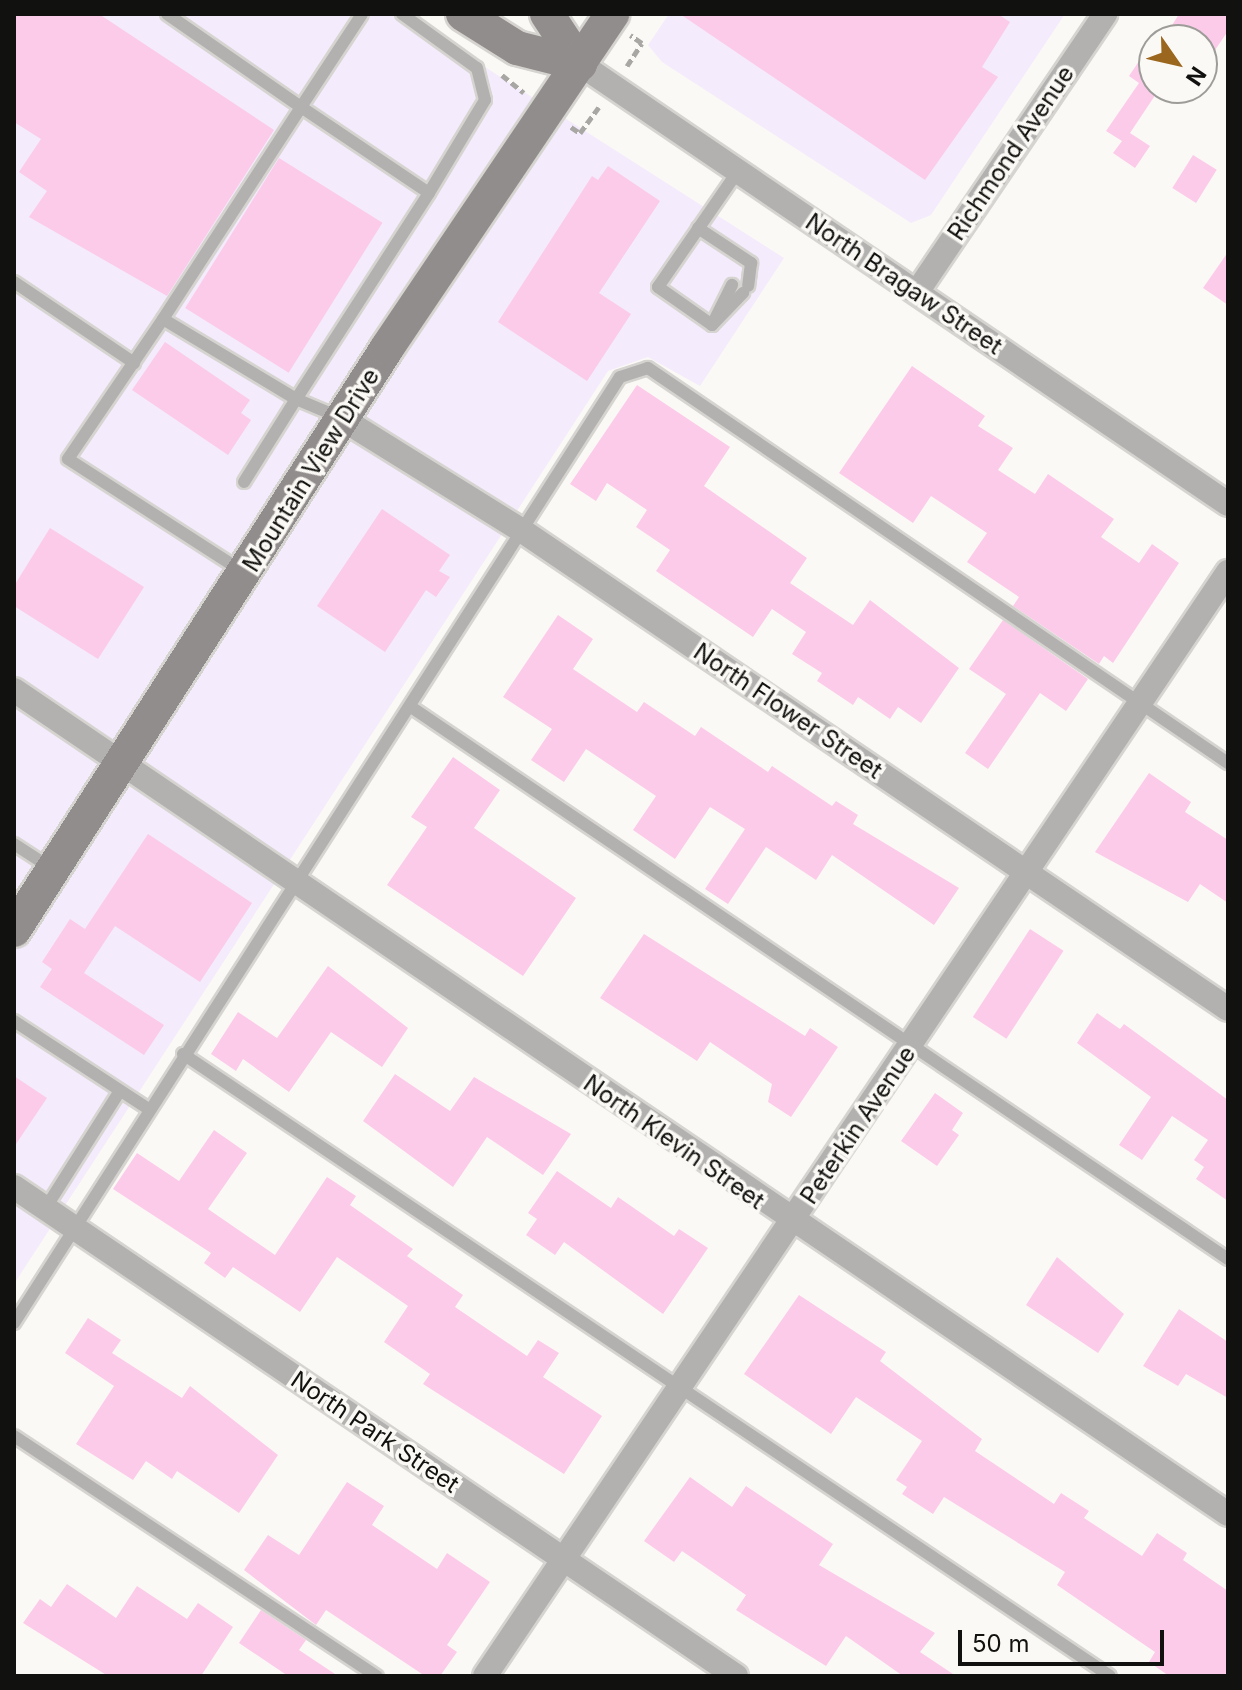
<!DOCTYPE html>
<style>
body{margin:0}
#map{position:relative;width:1242px;height:1690px;overflow:hidden;background:#fbf9f5;font-family:Inter,sans-serif}
div>[style]{position:absolute}
[style*='--x']{left:calc(var(--x)*1px);top:calc(var(--y)*1px);width:calc(var(--w)*1px);rotate:calc(var(--a)*1deg)}
.commercial>*{inset:0;background:#f4ebfc}
.building>*{inset:0;background:#fccbea;transform-origin:0 0}
.path>*{height:5px;margin-top:-2.5px;transform-origin:0;background:repeating-linear-gradient(90deg,#a9a7a4 0 8px,transparent 0 12px)}
.roads{filter:drop-shadow(2px 0 #d6d4d0) drop-shadow(-2px 0 #d6d4d0) drop-shadow(0 2px #d6d4d0) drop-shadow(0 -2px #d6d4d0)}
.lane>*{height:12px;margin:-6px;padding:0 6px;transform-origin:6px;border-radius:6px;background:#b3b1b0}
.street>*{height:24px;margin:-12px;padding:0 12px;transform-origin:12px;border-radius:12px;background:#b3b1b0}
.secondary>*{height:34px;margin:-17px;padding:0 17px;transform-origin:17px;border-radius:17px;background:#918d8c}
span{translate:-50% -50%;white-space:nowrap;text-align:center;line-height:1.15;-webkit-text-stroke:7px #fbf9f5;paint-order:stroke}
.street-label{font-size:24px;color:#11110f}
.frame{position:absolute;inset:0;border:16px solid #11110f;pointer-events:none}
.north{position:absolute;left:1138px;top:24px;width:80px;height:80px;box-sizing:border-box;background:#fbf9f5;border:2px solid #9d9c99;border-radius:50%;rotate:124deg;font-size:22px;font-weight:700;line-height:32px;text-align:center;color:#11110f}
.north::after{content:'';display:block;margin:auto;width:28px;height:36px;background:#9b671e;clip-path:polygon(50% 0,100% 100%,50% 72%,0 100%)}
.scale{position:absolute;left:958px;top:1630px;width:206px;height:36px;box-sizing:border-box;border:4px solid #11110f;border-top:0;padding-left:10px;font-size:24px;line-height:28px;white-space:nowrap;color:#11110f;-webkit-text-stroke:6px #fbf9f5;paint-order:stroke}
</style>
<div id="map">
<div class="commercial">
<div style="clip-path:polygon(14px 14px,402px 14px,784px 258px,700px 386px,648px 357px,608px 371px,14px 1284px)"></div>
<div style="clip-path:polygon(669px 14px,1065px 14px,931px 215px,911px 223px,662px 62px,648px 45px)"></div>
</div>
<div class="building">
<div style="clip-path:polygon(14px 14px,99px 14px,274px 130px,167px 296px,29px 217px,47px 191px,19px 172px,41px 139px,14px 122px)"></div>
<div style="clip-path:polygon(680px 14px,998px 14px,1010px 22px,982px 67px,998px 77px,925px 180px)"></div>
<div style="clip-path:polygon(1179px 14px,1228px 14px,1228px 31px,1202px 69px,1202px 40px,1163px 40px)"></div>
<div style="clip-path:polygon(1154px 39px,1154px 97px,1130px 133px,1150px 146px,1135px 168px,1113px 153px,1122px 141px,1106px 131px,1139px 83px,1129px 76px)"></div>
<div style="left:1193px;top:155px;width:28px;height:39px;rotate:32deg"></div>
<div style="left:279px;top:158px;width:122px;height:177px;rotate:32deg"></div>
<div style="clip-path:polygon(608px 166px,660px 201px,599px 293px,631px 314px,587px 381px,498px 322px,592px 176px,598px 180px)"></div>
<div style="clip-path:polygon(1228px 252px,1228px 305px,1203px 288px)"></div>
<div style="clip-path:polygon(165px 342px,250px 400px,241px 413px,251px 420px,228px 455px,132px 390px)"></div>
<div style="clip-path:polygon(912px 366px,985px 416px,978px 426px,1013px 448px,998px 470px,1035px 494px,1048px 474px,1114px 519px,1101px 537px,1139px 563px,1152px 544px,1179px 563px,1113px 663px,1104px 656px,1099px 664px,1013px 606px,1019px 597px,967px 562px,987px 533px,931px 496px,913px 523px,839px 473px)"></div>
<div style="clip-path:polygon(637px 385px,730px 447px,704px 486px,807px 558px,790px 583px,853px 625px,870px 600px,959px 668px,921px 723px,898px 707px,890px 719px,858px 697px,853px 705px,817px 681px,822px 673px,792px 654px,806px 632px,772px 609px,753px 637px,656px 571px,670px 550px,636px 527px,647px 510px,607px 483px,596px 501px,570px 484px)"></div>
<div style="clip-path:polygon(382px 509px,450px 555px,439px 571px,450px 577px,436px 597px,426px 590px,385px 652px,317px 606px)"></div>
<div style="clip-path:polygon(50px 528px,144px 587px,98px 659px,14px 606px,14px 586px)"></div>
<div style="clip-path:polygon(558px 615px,593px 639px,573px 669px,637px 712px,644px 702px,695px 736px,701px 727px,768px 772px,772px 766px,832px 806px,836px 801px,858px 815px,853px 824px,959px 888px,934px 925px,832px 855px,816px 880px,766px 847px,728px 904px,705px 889px,745px 829px,710px 807px,675px 859px,633px 830px,656px 796px,586px 749px,564px 782px,531px 760px,552px 729px,503px 697px)"></div>
<div style="clip-path:polygon(1003px 620px,1088px 679px,1066px 711px,1040px 693px,988px 769px,965px 753px,1006px 694px,969px 669px)"></div>
<div style="clip-path:polygon(453px 757px,500px 790px,474px 828px,576px 898px,523px 976px,387px 885px,427px 827px,411px 817px)"></div>
<div style="clip-path:polygon(1149px 773px,1191px 802px,1185px 812px,1228px 840px,1228px 903px,1200px 884px,1188px 902px,1095px 852px)"></div>
<div style="clip-path:polygon(148px 834px,252px 903px,200px 982px,115px 926px,84px 973px,164px 1025px,144px 1055px,40px 987px,52px 969px,42px 962px,70px 919px,85px 929px)"></div>
<div style="left:1030px;top:929px;width:40px;height:105px;rotate:33deg"></div>
<div style="clip-path:polygon(644px 934px,805px 1036px,810px 1028px,838px 1047px,791px 1117px,768px 1102px,772px 1084px,710px 1042px,697px 1061px,600px 998px)"></div>
<div style="clip-path:polygon(328px 966px,408px 1028px,382px 1067px,331px 1032px,289px 1092px,243px 1059px,236px 1071px,211px 1054px,238px 1012px,277px 1038px)"></div>
<div style="clip-path:polygon(1097px 1013px,1120px 1029px,1124px 1024px,1228px 1100px,1228px 1201px,1196px 1179px,1204px 1167px,1194px 1160px,1208px 1140px,1172px 1116px,1142px 1160px,1119px 1145px,1151px 1097px,1077px 1043px)"></div>
<div style="clip-path:polygon(395px 1074px,450px 1111px,474px 1077px,571px 1134px,543px 1175px,487px 1137px,453px 1187px,363px 1121px)"></div>
<div style="clip-path:polygon(14px 1076px,47px 1098px,14px 1147px)"></div>
<div style="clip-path:polygon(935px 1093px,963px 1113px,952px 1130px,959px 1135px,937px 1166px,901px 1141px)"></div>
<div style="clip-path:polygon(214px 1130px,247px 1153px,208px 1209px,275px 1255px,327px 1177px,356px 1196px,350px 1205px,413px 1249px,407px 1256px,463px 1295px,455px 1307px,527px 1356px,538px 1340px,559px 1353px,543px 1377px,602px 1416px,564px 1474px,423px 1384px,430px 1374px,384px 1342px,408px 1306px,337px 1257px,300px 1312px,233px 1267px,225px 1278px,204px 1263px,211px 1253px,113px 1189px,137px 1153px,179px 1181px)"></div>
<div style="clip-path:polygon(557px 1171px,611px 1208px,618px 1197px,674px 1236px,679px 1229px,708px 1248px,663px 1314px,564px 1242px,555px 1255px,526px 1235px,537px 1219px,528px 1213px)"></div>
<div style="clip-path:polygon(1057px 1257px,1124px 1314px,1098px 1353px,1026px 1305px)"></div>
<div style="clip-path:polygon(799px 1295px,886px 1352px,880px 1361px,982px 1439px,975px 1451px,1054px 1504px,1061px 1493px,1089px 1511px,1084px 1518px,1142px 1556px,1157px 1533px,1187px 1553px,1183px 1560px,1228px 1591px,1228px 1676px,1169px 1676px,1149px 1662px,1155px 1652px,1057px 1585px,1065px 1572px,944px 1497px,933px 1514px,902px 1494px,907px 1487px,896px 1480px,922px 1441px,856px 1397px,831px 1434px,744px 1374px)"></div>
<div style="clip-path:polygon(1179px 1309px,1228px 1342px,1228px 1398px,1186px 1374px,1178px 1386px,1143px 1366px)"></div>
<div style="clip-path:polygon(88px 1318px,121px 1340px,112px 1353px,182px 1398px,190px 1386px,278px 1455px,239px 1513px,177px 1471px,172px 1479px,146px 1461px,133px 1480px,76px 1444px,114px 1386px,65px 1353px)"></div>
<div style="clip-path:polygon(690px 1477px,732px 1507px,746px 1486px,833px 1544px,819px 1565px,935px 1633px,920px 1652px,956px 1676px,903px 1676px,846px 1636px,826px 1666px,736px 1610px,746px 1595px,682px 1551px,674px 1562px,644px 1541px)"></div>
<div style="clip-path:polygon(347px 1482px,384px 1506px,372px 1525px,437px 1569px,447px 1553px,490px 1582px,447px 1645px,457px 1652px,440px 1676px,425px 1676px,326px 1610px,316px 1625px,244px 1570px,268px 1535px,299px 1555px)"></div>
<div style="clip-path:polygon(67px 1584px,116px 1618px,137px 1586px,187px 1619px,198px 1603px,233px 1627px,201px 1676px,108px 1676px,23px 1623px,40px 1599px,51px 1607px)"></div>
<div style="clip-path:polygon(261px 1610px,306px 1640px,299px 1650px,338px 1676px,288px 1676px,239px 1643px)"></div>
</div>
<div class="path">
<div style="--x:627;--y:66;--w:27;--a:-57"></div>
<div style="--x:642;--y:43;--w:14;--a:-146"></div>
<div style="--x:502;--y:75;--w:28;--a:39"></div>
<div style="--x:571;--y:127;--w:11;--a:34"></div>
<div style="--x:580;--y:133;--w:32;--a:-54"></div>
</div>
<div class="roads">
<div class="lane">
<div style="--x:167;--y:14;--w:163;--a:34.8"></div>
<div style="--x:301;--y:107;--w:111;--a:-56.7"></div>
<div style="--x:402;--y:14;--w:92;--a:35.8"></div>
<div style="--x:477;--y:68;--w:33;--a:76"></div>
<div style="--x:485;--y:100;--w:109;--a:121.1"></div>
<div style="--x:301;--y:107;--w:154;--a:33.9"></div>
<div style="--x:429;--y:193;--w:245;--a:122.8"></div>
<div style="--x:296;--y:399;--w:155;--a:-149"></div>
<div style="--x:163;--y:319;--w:253;--a:-56.9"></div>
<div style="--x:738;--y:171;--w:141;--a:124.6"></div>
<div style="--x:658;--y:287;--w:66;--a:35.1"></div>
<div style="--x:712;--y:325;--w:45;--a:-45.9"></div>
<div style="--x:698;--y:228;--w:64;--a:33.4"></div>
<div style="--x:751;--y:263;--w:23;--a:97"></div>
<div style="--x:14;--y:282;--w:145;--a:34"></div>
<div style="--x:163;--y:319;--w:169;--a:124.2"></div>
<div style="--x:68;--y:459;--w:207;--a:32.8"></div>
<div style="--x:712;--y:325;--w:45;--a:-63.4"></div>
<div style="--x:244;--y:482;--w:98;--a:-57.9"></div>
<div style="--x:296;--y:399;--w:49;--a:22.9"></div>
<div style="--x:411;--y:707;--w:986;--a:34.04"></div>
<div style="--x:14;--y:844;--w:44;--a:33"></div>
<div style="--x:14;--y:1021;--w:159;--a:33.2"></div>
<div style="--x:183;--y:1054;--w:1116;--a:33.86"></div>
<div style="--x:45;--y:1209;--w:140;--a:-57.6"></div>
<div style="--x:14;--y:1323;--w:1123;--a:-57.36"></div>
<div style="--x:620;--y:377;--w:29;--a:-18"></div>
<div style="--x:648;--y:368;--w:702;--a:34.26"></div>
<div style="--x:14;--y:1436;--w:435;--a:33.5"></div>
</div>
<div class="street">
<div style="--x:580;--y:64;--w:783;--a:34.18"></div>
<div style="--x:917;--y:292;--w:336;--a:-55.9"></div>
<div style="--x:344;--y:420;--w:212;--a:31.9"></div>
<div style="--x:524;--y:532;--w:850;--a:34.12"></div>
<div style="--x:14;--y:690;--w:1467;--a:34.17"></div>
<div style="--x:14;--y:1187;--w:872;--a:34.11"></div>
<div style="--x:485;--y:1676;--w:1331;--a:-56.06"></div>
</div>
<div class="secondary">
<div style="--x:463;--y:14;--w:64;--a:32.2"></div>
<div style="--x:517;--y:48;--w:65;--a:14.3"></div>
<div style="--x:547;--y:14;--w:60;--a:56.6"></div>
<div style="--x:14;--y:930;--w:691;--a:-57.34"></div>
<div style="--x:387;--y:348;--w:403;--a:-56"></div>
</div>
</div>
<div class="street-label">
<span style="left:1011px;top:153px;rotate:-56deg">Richmond Avenue</span>
<span style="left:904px;top:284px;rotate:34deg">North Bragaw Street</span>
<span style="left:311px;top:470px;rotate:-58deg">Mountain View Drive</span>
<span style="left:788px;top:711px;rotate:34deg">North Flower Street</span>
<span style="left:858px;top:1125px;rotate:-56deg">Peterkin Avenue</span>
<span style="left:674px;top:1142px;rotate:35deg">North Klevin Street</span>
<span style="left:375px;top:1432px;rotate:34deg">North Park Street</span>
</div>
<div class="frame"></div>
<div class="north">N</div>
<div class="scale">50 m</div>
</div>
